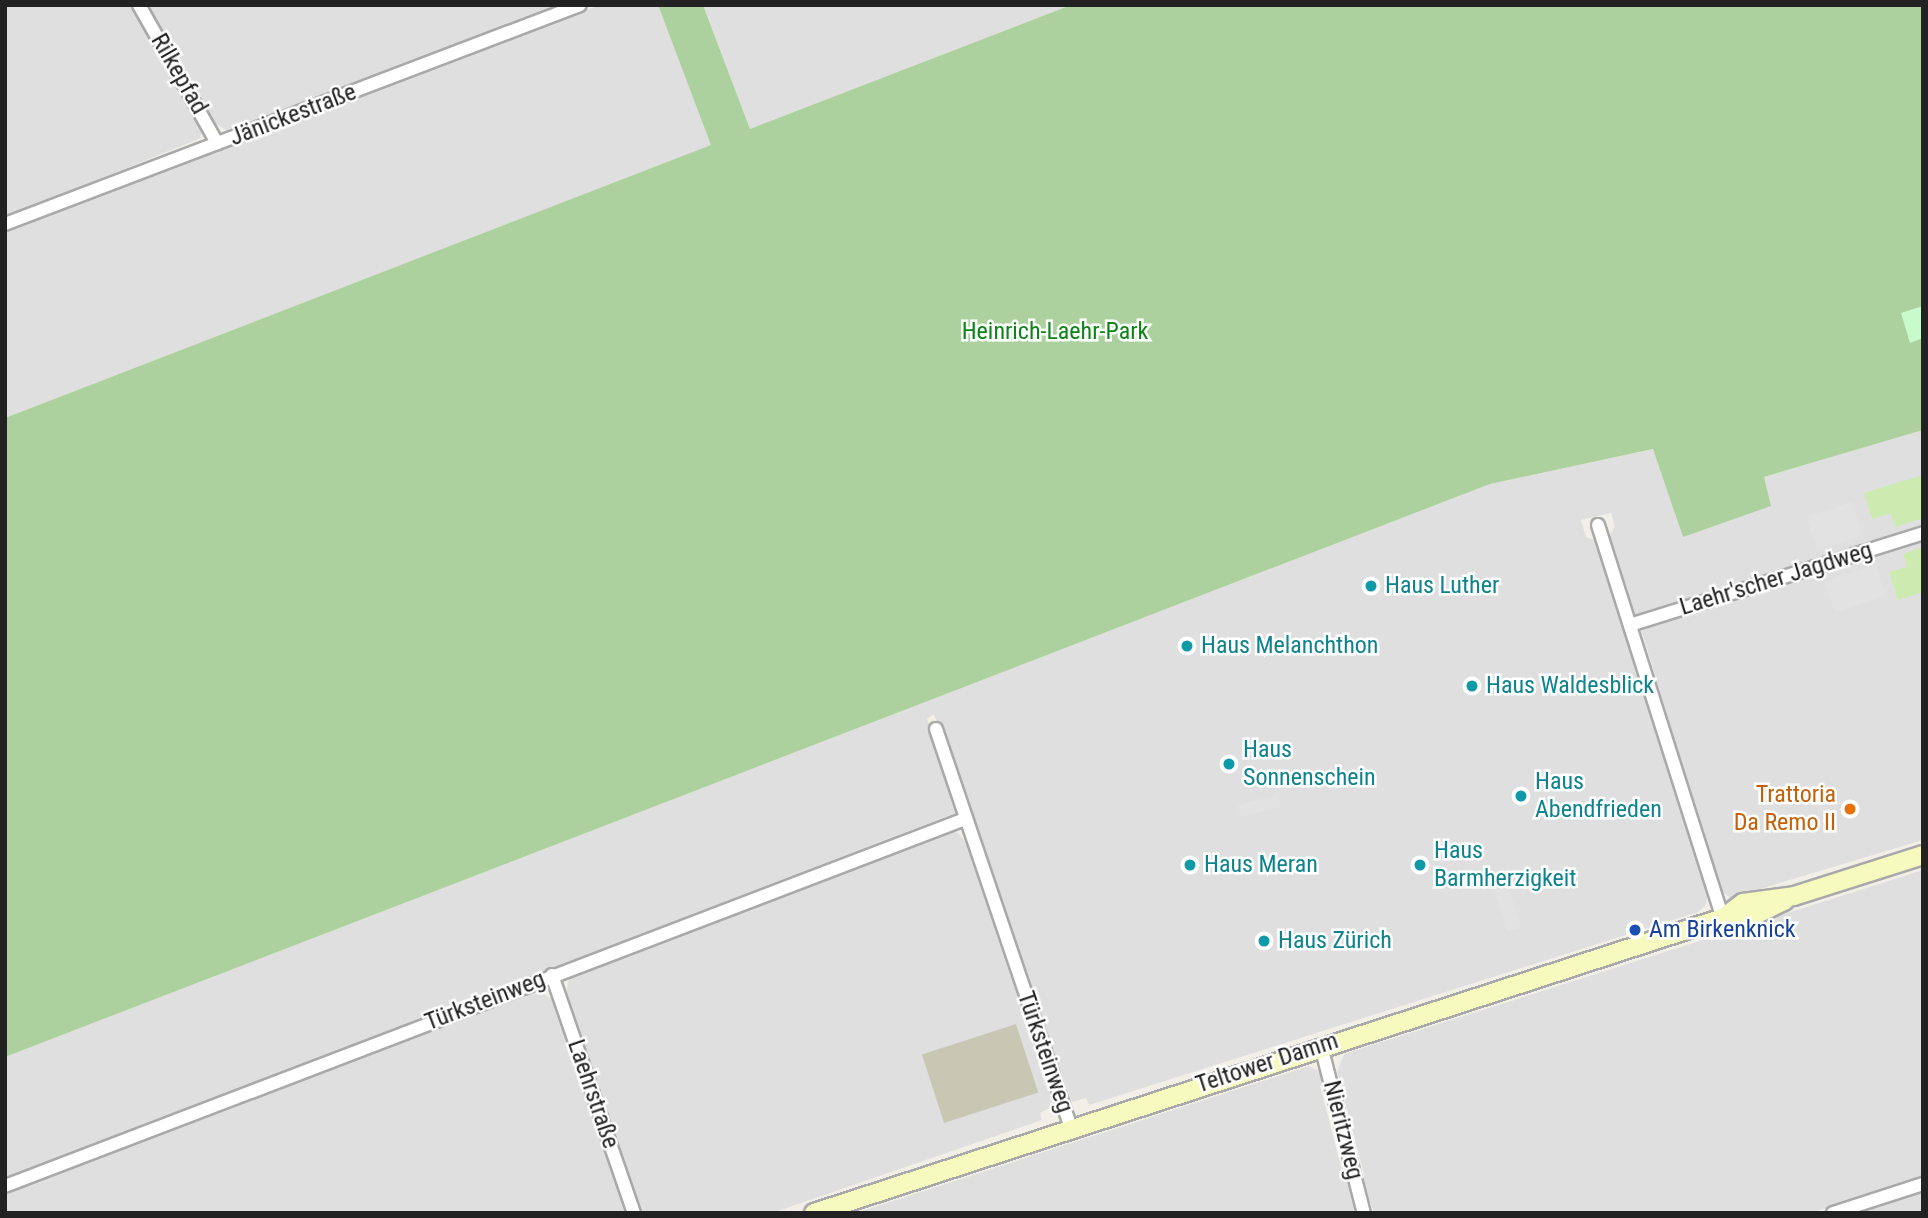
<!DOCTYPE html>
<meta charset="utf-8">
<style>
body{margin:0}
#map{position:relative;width:1928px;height:1218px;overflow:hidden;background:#f2efe9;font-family:"Roboto Condensed",sans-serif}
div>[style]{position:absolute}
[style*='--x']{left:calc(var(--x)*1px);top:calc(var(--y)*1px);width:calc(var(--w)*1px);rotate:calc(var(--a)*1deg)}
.residential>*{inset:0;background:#e0dfdf}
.construction>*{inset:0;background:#c7c7b4;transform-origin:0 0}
.grass>*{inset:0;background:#cdebb0}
.forest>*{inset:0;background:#add19e}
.park>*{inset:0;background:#c8facc}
.parking>*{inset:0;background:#e2e2e2;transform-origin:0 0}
.roads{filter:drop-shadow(2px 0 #a9a9a9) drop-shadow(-2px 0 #a9a9a9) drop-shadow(0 2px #a9a9a9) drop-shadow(0 -2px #a9a9a9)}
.minor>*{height:12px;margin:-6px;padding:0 6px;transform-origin:6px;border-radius:6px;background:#fff}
.secondary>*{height:18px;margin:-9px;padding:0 9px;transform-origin:9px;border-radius:9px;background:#f7fabf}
.dots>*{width:19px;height:19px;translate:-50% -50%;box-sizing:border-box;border:4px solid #fff;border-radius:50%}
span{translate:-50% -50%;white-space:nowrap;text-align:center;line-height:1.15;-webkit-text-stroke:5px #fff;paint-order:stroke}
.street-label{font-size:24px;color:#222}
.park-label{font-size:24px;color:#0c8416}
.culture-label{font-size:24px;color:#0d838f}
.left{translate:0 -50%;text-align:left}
.food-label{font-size:24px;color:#c56008}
.right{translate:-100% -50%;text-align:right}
.transit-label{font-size:24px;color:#164399}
.frame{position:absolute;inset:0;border:7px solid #222;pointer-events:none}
</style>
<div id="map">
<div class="residential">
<div style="clip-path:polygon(5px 5px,132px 5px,201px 125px,201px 138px,5px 217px)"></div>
<div style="clip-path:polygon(146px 5px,561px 5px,226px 130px,215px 123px)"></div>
<div style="clip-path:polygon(600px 5px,658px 5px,712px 145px,5px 418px,5px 232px)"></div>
<div style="clip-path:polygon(703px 5px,1071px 5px,750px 129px)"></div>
<div style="clip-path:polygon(1923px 430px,1923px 527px,1639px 616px,1632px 611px,1608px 538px,1615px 527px,1611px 513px,1581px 520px,1586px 537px,1597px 541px,1709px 892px,1705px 906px,1698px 912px,1089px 1105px,1086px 1098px,1072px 1102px,934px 714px,927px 719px,958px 809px,955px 813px,5px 1179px,5px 1057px,1490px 484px,1654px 449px,1683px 537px,1764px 477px)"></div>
<div style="clip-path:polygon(1923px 539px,1923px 840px,1730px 898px,1720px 890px,1641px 629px)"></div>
<div style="clip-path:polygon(948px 831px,958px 833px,966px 843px,1054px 1106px,1040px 1113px,1042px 1120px,772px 1213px,642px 1213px,566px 994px,569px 978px)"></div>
<div style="clip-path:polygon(1923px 870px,1923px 1177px,1811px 1213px,1375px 1213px,1363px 1188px,1364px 1174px,1337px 1072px,1344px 1054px)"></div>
<div style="clip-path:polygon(536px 989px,553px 1000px,627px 1213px,5px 1213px,5px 1193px)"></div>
<div style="clip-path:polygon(1309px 1066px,1323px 1074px,1326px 1084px,1320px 1086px,1344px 1178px,1353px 1191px,1354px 1213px,856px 1213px)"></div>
<div style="clip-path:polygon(1923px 1191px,1923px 1213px,1856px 1213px)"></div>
</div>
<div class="construction">
<div style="left:1016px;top:1024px;width:72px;height:99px;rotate:72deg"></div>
</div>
<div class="grass">
<div style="clip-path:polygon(1923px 475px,1923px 518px,1895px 527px,1891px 513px,1872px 519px,1864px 493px)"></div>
<div style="clip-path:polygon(1923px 547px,1923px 592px,1898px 600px,1889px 572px,1907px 567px,1903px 554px)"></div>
</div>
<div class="forest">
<div style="clip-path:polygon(658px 5px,703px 5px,750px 129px,1071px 5px,1923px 5px,1923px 430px,1764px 477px,1771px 506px,1683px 537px,1653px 449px,1490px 484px,5px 1057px,5px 418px,711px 145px)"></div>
</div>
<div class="park">
<div style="clip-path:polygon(1923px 306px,1923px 338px,1910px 343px,1901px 313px)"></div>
</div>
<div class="parking">
<div style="left:1852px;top:502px;width:35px;height:48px;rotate:72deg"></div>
<div style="left:1876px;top:565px;width:32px;height:54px;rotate:72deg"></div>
<div style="left:1278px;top:795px;width:12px;height:42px;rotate:76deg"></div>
<div style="left:1504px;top:868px;width:62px;height:15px;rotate:74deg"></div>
</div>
<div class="roads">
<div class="minor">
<div style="--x:139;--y:5;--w:159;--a:60.5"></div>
<div style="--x:5;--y:224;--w:615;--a:-20.85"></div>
<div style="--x:1598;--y:525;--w:412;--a:72.4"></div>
<div style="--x:1630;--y:625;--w:307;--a:-17.4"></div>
<div style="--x:936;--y:729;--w:419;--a:71.3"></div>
<div style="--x:552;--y:975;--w:252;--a:71"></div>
<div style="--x:1321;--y:1046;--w:172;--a:75.6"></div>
<div style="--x:5;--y:1186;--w:1028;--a:-20.92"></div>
<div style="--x:1833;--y:1213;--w:95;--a:-17.9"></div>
</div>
<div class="secondary">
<div style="--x:1723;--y:918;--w:19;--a:9"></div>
<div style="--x:1742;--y:921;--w:47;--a:-25.5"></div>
<div style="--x:814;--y:1213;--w:956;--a:-17.98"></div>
<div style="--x:1723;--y:918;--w:25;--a:-37"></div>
<div style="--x:1743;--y:903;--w:51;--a:-7.8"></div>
<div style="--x:1794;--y:896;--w:135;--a:-17.6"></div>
</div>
</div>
<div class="dots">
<div style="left:1371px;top:586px;background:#0f9aa8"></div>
<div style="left:1187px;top:646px;background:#0f9aa8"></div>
<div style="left:1472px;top:686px;background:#0f9aa8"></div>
<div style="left:1229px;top:764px;background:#0f9aa8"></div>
<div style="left:1521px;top:796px;background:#0f9aa8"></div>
<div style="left:1850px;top:809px;background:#e8710a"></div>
<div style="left:1190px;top:865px;background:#0f9aa8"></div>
<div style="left:1420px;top:865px;background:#0f9aa8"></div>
<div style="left:1635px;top:930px;background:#1a4fb4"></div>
<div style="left:1264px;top:941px;background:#0f9aa8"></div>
</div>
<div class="street-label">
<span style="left:179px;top:74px;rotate:60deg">Rilkepfad</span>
<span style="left:293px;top:115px;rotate:-21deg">Jänickestraße</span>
<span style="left:1776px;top:579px;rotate:-17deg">Laehr'scher Jagdweg</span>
<span style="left:485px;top:1001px;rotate:-21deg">Türksteinweg</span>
<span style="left:1045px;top:1052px;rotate:71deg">Türksteinweg</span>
<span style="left:1267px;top:1063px;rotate:-18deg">Teltower Damm</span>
<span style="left:593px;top:1094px;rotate:71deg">Laehrstraße</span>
<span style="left:1343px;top:1130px;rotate:76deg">Nieritzweg</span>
</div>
<div class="park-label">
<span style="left:1055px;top:332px">Heinrich-Laehr-Park</span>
</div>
<div class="culture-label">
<span class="left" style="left:1385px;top:586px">Haus Luther</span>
<span class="left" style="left:1201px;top:646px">Haus Melanchthon</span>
<span class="left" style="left:1486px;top:686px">Haus Waldesblick</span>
<span class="left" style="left:1243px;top:764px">Haus<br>Sonnenschein</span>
<span class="left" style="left:1535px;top:796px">Haus<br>Abendfrieden</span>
<span class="left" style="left:1434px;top:865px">Haus<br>Barmherzigkeit</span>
<span class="left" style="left:1204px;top:865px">Haus Meran</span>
<span class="left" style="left:1278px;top:941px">Haus Zürich</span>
</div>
<div class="food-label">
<span class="right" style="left:1836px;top:809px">Trattoria<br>Da Remo II</span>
</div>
<div class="transit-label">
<span class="left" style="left:1649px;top:930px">Am Birkenknick</span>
</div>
<div class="frame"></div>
</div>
